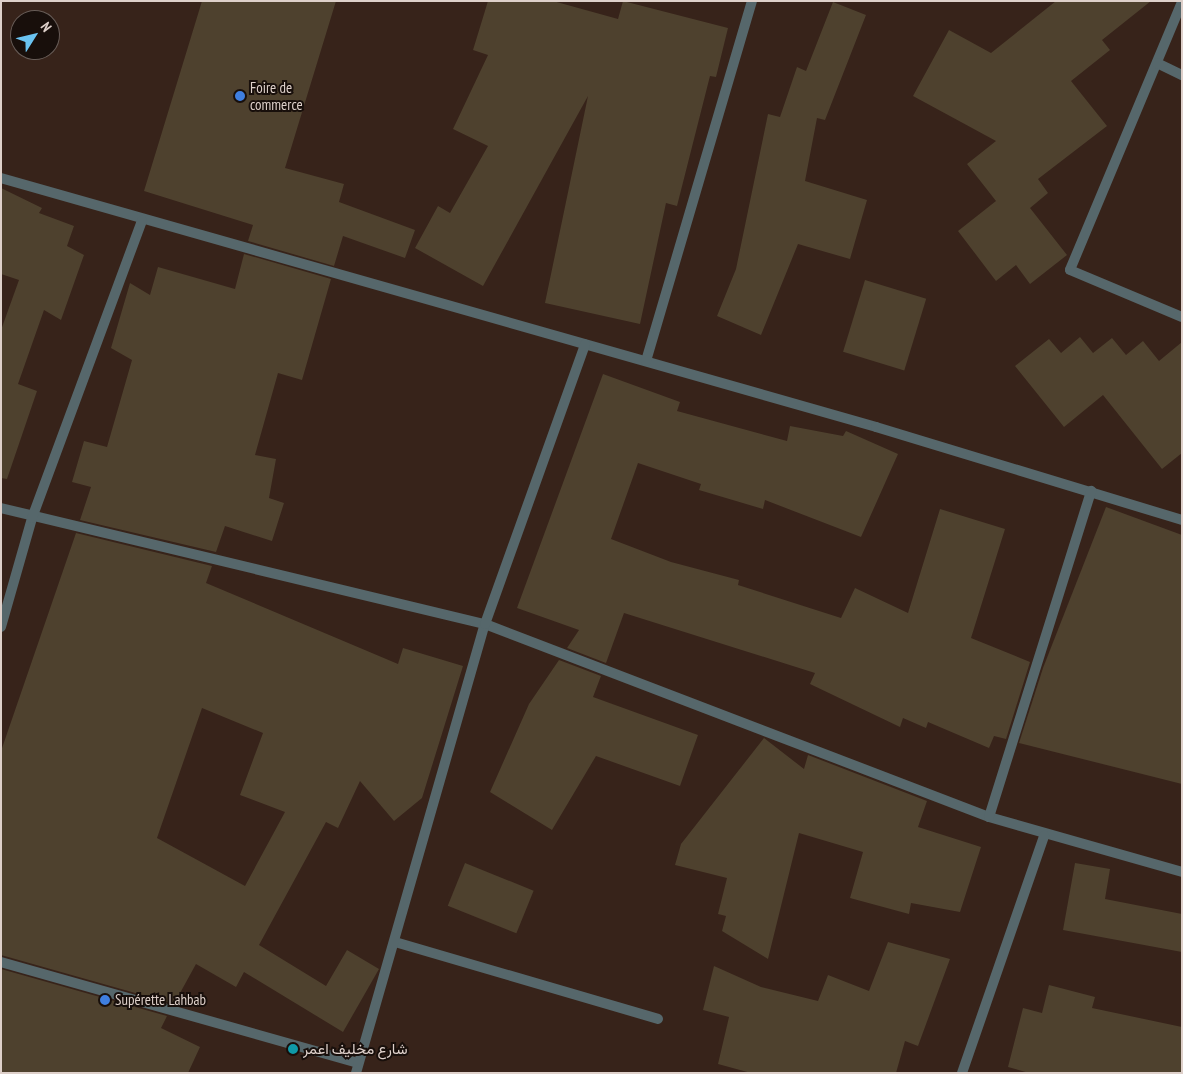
<!DOCTYPE html>
<meta charset="utf-8">
<style>
body{margin:0}
#map{position:relative;width:1183px;height:1074px;overflow:hidden;background:#37231a;font-family:"PT Sans Narrow",Vazirmatn,sans-serif}
div>[style]{position:absolute}
[style*='--x']{left:calc(var(--x)*1px);top:calc(var(--y)*1px);width:calc(var(--w)*1px);rotate:calc(var(--a)*1deg)}
.building>*{inset:0;background:#4e412e;transform-origin:0 0}
.street>*{height:10px;margin:-5px;padding:0 5px;transform-origin:5px;border-radius:5px;background:#56676b}
.dots>*{width:14px;height:14px;translate:-50% -50%;box-sizing:border-box;border:2px solid #180f0b;border-radius:50%}
span{translate:-50% -50%;white-space:nowrap;text-align:center;line-height:1.15;-webkit-text-stroke:4px #180f0b;paint-order:stroke}
.poi-label{font-size:15px;color:#ded0ca}
.left{translate:0 -50%;text-align:left}
.frame{position:absolute;inset:0;border:2px solid #ded0ca;pointer-events:none}
.north{position:absolute;left:10px;top:10px;width:50px;height:50px;box-sizing:border-box;background:#180f0b;border:1px solid #675c57;border-radius:50%;rotate:54deg;font-size:14px;font-weight:700;line-height:20px;text-align:center;color:#ded0ca}
.north::after{content:'';display:block;margin:auto;width:18px;height:22px;background:#6ac3f1;clip-path:polygon(50% 0,100% 100%,50% 72%,0 100%)}
</style>
<div id="map">
<div class="building">
<div style="clip-path:polygon(202px 1px,336px 1px,285px 168px,344px 184px,339px 202px,415px 230px,405px 258px,343px 236px,334px 266px,248px 241px,253px 225px,144px 191px)"></div>
<div style="clip-path:polygon(488px 1px,553px 1px,618px 19px,623px 1px,728px 28px,716px 77px,710px 76px,677px 206px,666px 203px,640px 324px,545px 303px,588px 96px,483px 286px,415px 248px,438px 206px,450px 213px,488px 146px,453px 129px,488px 55px,473px 50px)"></div>
<div style="clip-path:polygon(1056px 1px,1151px 1px,1102px 40px,1110px 50px,1071px 81px,1107px 126px,1038px 179px,1048px 193px,1030px 208px,1067px 255px,1030px 284px,1016px 265px,996px 281px,958px 231px,996px 201px,967px 164px,996px 141px,913px 96px,949px 30px,991px 53px)"></div>
<div style="clip-path:polygon(833px 2px,866px 15px,825px 120px,817px 118px,805px 181px,867px 200px,850px 259px,798px 244px,761px 335px,717px 316px,736px 269px,768px 114px,780px 117px,797px 67px,806px 71px)"></div>
<div style="clip-path:polygon(1px 188px,42px 208px,39px 213px,74px 226px,67px 246px,84px 255px,61px 320px,44px 310px,18px 384px,37px 391px,7px 479px,1px 478px,1px 330px,19px 280px,1px 274px)"></div>
<div style="clip-path:polygon(244px 254px,331px 279px,302px 380px,278px 373px,255px 455px,276px 459px,269px 498px,284px 503px,272px 541px,225px 526px,216px 552px,80px 520px,91px 487px,72px 482px,84px 441px,107px 447px,132px 360px,111px 348px,130px 283px,150px 295px,158px 267px,235px 289px)"></div>
<div style="left:865px;top:280px;width:64px;height:75px;rotate:17deg"></div>
<div style="clip-path:polygon(1080px 337px,1093px 353px,1112px 338px,1126px 355px,1143px 341px,1159px 361px,1182px 342px,1182px 453px,1162px 469px,1103px 395px,1064px 427px,1015px 366px,1049px 339px,1061px 353px)"></div>
<div style="clip-path:polygon(603px 374px,680px 402px,677px 411px,787px 441px,790px 426px,843px 436px,846px 431px,898px 454px,861px 537px,765px 500px,763px 509px,699px 490px,701px 484px,638px 463px,611px 539px,671px 562px,739px 580px,738px 585px,841px 618px,855px 588px,908px 613px,940px 509px,1005px 529px,971px 638px,1030px 662px,1006px 739px,994px 736px,989px 748px,928px 722px,926px 728px,903px 718px,900px 727px,810px 684px,815px 673px,624px 613px,606px 663px,567px 648px,579px 630px,517px 608px)"></div>
<div style="clip-path:polygon(1106px 507px,1182px 535px,1182px 784px,1019px 743px,1043px 668px)"></div>
<div style="clip-path:polygon(evenodd,76px 533px,212px 566px,206px 583px,398px 664px,403px 648px,463px 666px,422px 798px,394px 821px,360px 781px,338px 828px,326px 822px,259px 945px,326px 986px,347px 950px,379px 969px,343px 1032px,244px 972px,236px 987px,196px 964px,174px 1004px,1px 955px,1px 751px,76px 533px,202px 708px,263px 733px,240px 795px,285px 812px,245px 886px,157px 838px,202px 708px)"></div>
<div style="clip-path:polygon(559px 660px,601px 676px,593px 697px,698px 735px,680px 786px,596px 756px,552px 830px,490px 792px,529px 704px)"></div>
<div style="clip-path:polygon(764px 738px,804px 769px,808px 755px,927px 801px,918px 827px,981px 847px,960px 912px,911px 903px,909px 914px,850px 898px,863px 852px,799px 833px,768px 959px,722px 931px,726px 916px,718px 914px,727px 878px,675px 865px,681px 844px)"></div>
<div style="left:465px;top:863px;width:74px;height:46px;rotate:22deg"></div>
<div style="clip-path:polygon(1075px 863px,1110px 869px,1105px 899px,1182px 914px,1182px 952px,1063px 930px)"></div>
<div style="clip-path:polygon(888px 942px,950px 959px,918px 1046px,905px 1041px,896px 1073px,751px 1073px,718px 1064px,729px 1017px,703px 1010px,714px 966px,761px 987px,818px 1001px,828px 975px,869px 991px)"></div>
<div style="clip-path:polygon(1px 969px,167px 1016px,161px 1028px,200px 1047px,188px 1073px,1px 1073px)"></div>
<div style="clip-path:polygon(1049px 985px,1095px 997px,1092px 1008px,1182px 1027px,1182px 1073px,1029px 1073px,1008px 1067px,1023px 1008px,1042px 1013px)"></div>
</div>
<div class="street">
<div style="--x:1182;--y:2;--w:290;--a:112.7"></div>
<div style="--x:1070;--y:270;--w:121;--a:22.8"></div>
<div style="--x:1157;--y:63;--w:28;--a:26"></div>
<div style="--x:1;--y:178;--w:910;--a:15.88"></div>
<div style="--x:876;--y:427;--w:320;--a:16.9"></div>
<div style="--x:646;--y:361;--w:375;--a:-73.6"></div>
<div style="--x:1;--y:508;--w:498;--a:13.5"></div>
<div style="--x:485;--y:624;--w:540;--a:20.95"></div>
<div style="--x:989;--y:817;--w:201;--a:15.9"></div>
<div style="--x:1;--y:627;--w:113;--a:-74.1"></div>
<div style="--x:32;--y:518;--w:317;--a:-69.7"></div>
<div style="--x:989;--y:817;--w:342;--a:-72.6"></div>
<div style="--x:395;--y:942;--w:274;--a:16.3"></div>
<div style="--x:1;--y:962;--w:371;--a:15.8"></div>
<div style="--x:356;--y:1073;--w:467;--a:-74"></div>
<div style="--x:485;--y:624;--w:297;--a:-70.3"></div>
<div style="--x:962;--y:1073;--w:251;--a:-70.9"></div>
</div>
<div class="dots">
<div style="left:240px;top:96px;background:#3f7fe0"></div>
<div style="left:105px;top:1000px;background:#3f7fe0"></div>
<div style="left:293px;top:1049px;background:#0f9aa8"></div>
</div>
<div class="poi-label">
<span class="left" style="left:250px;top:96px">Foire de<br>commerce</span>
<span class="left" style="left:115px;top:1000px">Supérette Lahbab</span>
<span class="left" style="left:303px;top:1049px">شارع مخليف اعمر</span>
</div>
<div class="frame"></div>
<div class="north">N</div>
</div>
